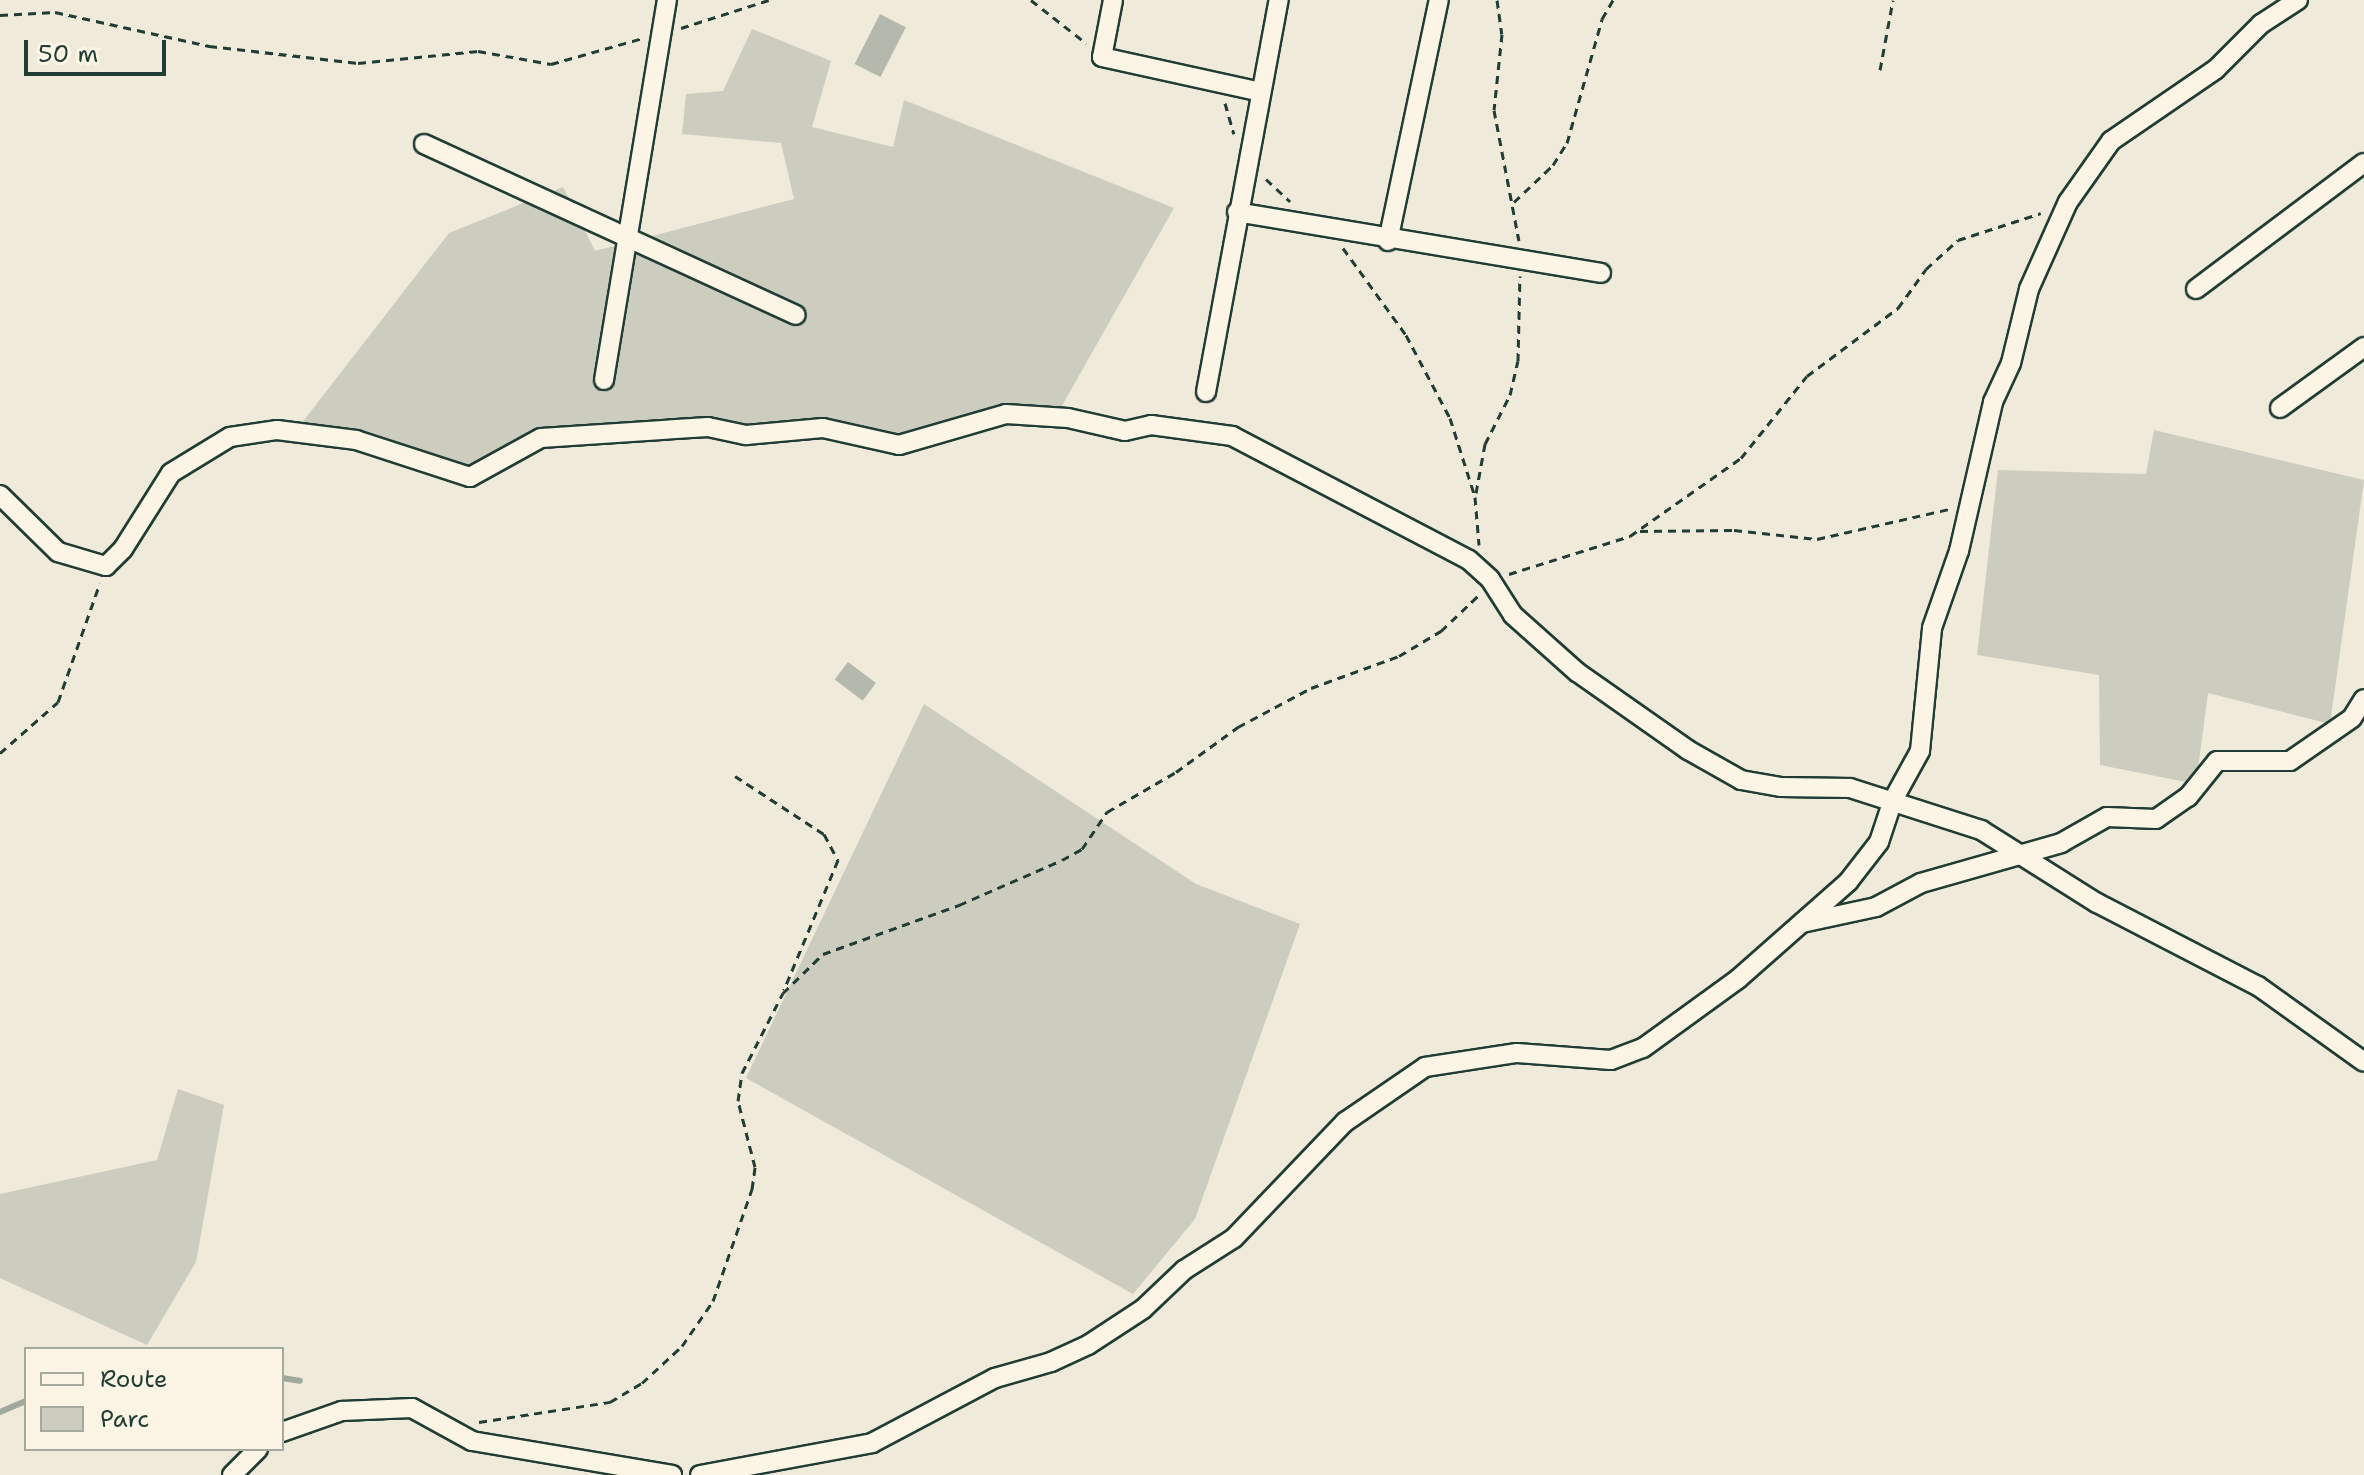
<!DOCTYPE html>
<style>
body{margin:0}
#map{position:relative;width:2364px;height:1475px;overflow:hidden;background:#efeada;font-family:"Shantell Sans",sans-serif}
div>[style]{position:absolute}
[style*='--x']{left:calc(var(--x)*1px);top:calc(var(--y)*1px);width:calc(var(--w)*1px);rotate:calc(var(--a)*1deg)}
.green>*{inset:0;background:#cccdbf}
.stream>*{height:6px;margin:-3px;padding:0 3px;transform-origin:3px;border-radius:3px;background:#9fa89a}
.building>*{inset:0;background:#b5b9ad;transform-origin:0 0}
.path>*{height:3px;margin-top:-1.5px;transform-origin:0;background:repeating-linear-gradient(90deg,#1f3d34 0 8px,transparent 0 14px)}
.roads{filter:drop-shadow(2px 0 #1f3d34) drop-shadow(-2px 0 #1f3d34) drop-shadow(0 2px #1f3d34) drop-shadow(0 -2px #1f3d34)}
.minor>*{height:18px;margin:-9px;padding:0 9px;transform-origin:9px;border-radius:9px;background:#fcf5e5}
span{translate:-50% -50%;white-space:nowrap;text-align:center;line-height:1.15;-webkit-text-stroke:6px #fcf5e5;paint-order:stroke}
.legend{position:absolute;left:24px;top:1347px;width:260px;height:104px;box-sizing:border-box;background:#fcf5e5;border:2px solid #a4ab9e;margin:0;padding:10px 14px;list-style:none;font-size:24px;color:#1f3d34}
.legend li{display:flex;align-items:center;gap:16px;height:40px}
.legend b{width:40px;border:2px solid #a4ab9e}
.scale{position:absolute;left:24px;top:40px;width:142px;height:36px;box-sizing:border-box;border:4px solid #1f3d34;border-top:0;padding-left:10px;font-size:24px;line-height:28px;white-space:nowrap;color:#1f3d34;-webkit-text-stroke:6px #fcf5e5;paint-order:stroke}
</style>
<div id="map">
<div class="green">
<div style="clip-path:polygon(752px 29px,831px 61px,812px 127px,893px 147px,904px 100px,1174px 208px,1055px 418px,1006px 414px,899px 445px,822px 428px,541px 438px,470px 477px,294px 433px,449px 233px,563px 187px,595px 251px,794px 199px,781px 143px,682px 134px,686px 94px,723px 91px)"></div>
<div style="clip-path:polygon(2154px 430px,2364px 480px,2330px 724px,2208px 693px,2196px 784px,2100px 765px,2099px 675px,1977px 655px,1998px 470px,2146px 474px)"></div>
<div style="clip-path:polygon(924px 704px,1196px 884px,1300px 924px,1195px 1219px,1133px 1294px,746px 1078px)"></div>
<div style="clip-path:polygon(178px 1089px,224px 1105px,196px 1262px,147px 1345px,0 1278px,0 1194px,157px 1160px)"></div>
</div>
<div class="stream">
<div style="--x:282;--y:1378;--w:18;--a:9"></div>
<div style="--x:0;--y:1412;--w:28;--a:-23"></div>
</div>
<div class="building">
<div style="left:880px;top:14px;width:29px;height:56px;rotate:27deg"></div>
<div style="left:848px;top:662px;width:35px;height:22px;rotate:37deg"></div>
</div>
<div class="path">
<div style="--x:1031;--y:0;--w:70;--a:38"></div>
<div style="--x:1497;--y:0;--w:34;--a:82"></div>
<div style="--x:1502;--y:34;--w:76;--a:96"></div>
<div style="--x:1494;--y:110;--w:133;--a:79.2"></div>
<div style="--x:0;--y:15;--w:55;--a:-3.1"></div>
<div style="--x:55;--y:12;--w:158;--a:12.4"></div>
<div style="--x:209;--y:46;--w:150;--a:6.5"></div>
<div style="--x:358;--y:63;--w:121;--a:-5.7"></div>
<div style="--x:478;--y:51;--w:74;--a:10.1"></div>
<div style="--x:551;--y:64;--w:96;--a:-15.8"></div>
<div style="--x:681;--y:28;--w:92;--a:-17.7"></div>
<div style="--x:1880;--y:70;--w:71;--a:-79.5"></div>
<div style="--x:1225;--y:103;--w:32;--a:74"></div>
<div style="--x:1266;--y:179;--w:33;--a:43"></div>
<div style="--x:1514;--y:202;--w:54;--a:-43.5"></div>
<div style="--x:1553;--y:165;--w:26;--a:-58"></div>
<div style="--x:1567;--y:143;--w:129;--a:-74.2"></div>
<div style="--x:1602;--y:19;--w:22;--a:-60"></div>
<div style="--x:1343;--y:248;--w:107;--a:54.1"></div>
<div style="--x:1406;--y:335;--w:94;--a:62.1"></div>
<div style="--x:1450;--y:418;--w:83;--a:72.4"></div>
<div style="--x:1475;--y:497;--w:48;--a:85.2"></div>
<div style="--x:1476;--y:493;--w:50;--a:-79.6"></div>
<div style="--x:1485;--y:444;--w:55;--a:-63"></div>
<div style="--x:1510;--y:395;--w:35;--a:-77"></div>
<div style="--x:1518;--y:361;--w:85;--a:-88.7"></div>
<div style="--x:1640;--y:531;--w:94;--a:-0.6"></div>
<div style="--x:1734;--y:530;--w:83;--a:6.2"></div>
<div style="--x:1817;--y:539;--w:135;--a:-12.8"></div>
<div style="--x:1509;--y:574;--w:127;--a:-17.4"></div>
<div style="--x:1630;--y:536;--w:136;--a:-35.1"></div>
<div style="--x:1741;--y:458;--w:105;--a:-51.2"></div>
<div style="--x:1807;--y:376;--w:114;--a:-36.8"></div>
<div style="--x:1898;--y:308;--w:48;--a:-54.3"></div>
<div style="--x:1926;--y:269;--w:43;--a:-42.2"></div>
<div style="--x:1958;--y:240;--w:87;--a:-18"></div>
<div style="--x:0;--y:753;--w:77;--a:-41.3"></div>
<div style="--x:58;--y:702;--w:126;--a:-70.6"></div>
<div style="--x:735;--y:776;--w:106;--a:33.1"></div>
<div style="--x:824;--y:834;--w:30;--a:62"></div>
<div style="--x:838;--y:860;--w:141;--a:112.6"></div>
<div style="--x:479;--y:1422;--w:133;--a:-8.7"></div>
<div style="--x:610;--y:1402;--w:37;--a:-31"></div>
<div style="--x:642;--y:1383;--w:54;--a:-42.8"></div>
<div style="--x:682;--y:1346;--w:55;--a:-55.4"></div>
<div style="--x:713;--y:1301;--w:119;--a:-70.8"></div>
<div style="--x:752;--y:1189;--w:22;--a:-82"></div>
<div style="--x:755;--y:1167;--w:68;--a:-104.4"></div>
<div style="--x:738;--y:1101;--w:28;--a:-82"></div>
<div style="--x:742;--y:1073;--w:90;--a:-62.9"></div>
<div style="--x:783;--y:993;--w:56;--a:-44.3"></div>
<div style="--x:823;--y:954;--w:145;--a:-19.8"></div>
<div style="--x:959;--y:905;--w:112;--a:-23.6"></div>
<div style="--x:1062;--y:860;--w:23;--a:-29"></div>
<div style="--x:1082;--y:849;--w:45;--a:-56"></div>
<div style="--x:1107;--y:812;--w:80;--a:-30.1"></div>
<div style="--x:1176;--y:772;--w:77;--a:-36"></div>
<div style="--x:1238;--y:727;--w:83;--a:-28.1"></div>
<div style="--x:1311;--y:688;--w:94;--a:-20"></div>
<div style="--x:1399;--y:656;--w:49;--a:-30.8"></div>
<div style="--x:1441;--y:631;--w:52;--a:-43.5"></div>
</div>
<div class="roads">
<div class="minor">
<div style="--x:1113;--y:0;--w:58;--a:100.9"></div>
<div style="--x:1102;--y:57;--w:163;--a:12.4"></div>
<div style="--x:424;--y:144;--w:409;--a:24.7"></div>
<div style="--x:1237;--y:212;--w:369;--a:9.5"></div>
<div style="--x:1388;--y:241;--w:246;--a:-78.1"></div>
<div style="--x:2196;--y:289;--w:210;--a:-36.9"></div>
<div style="--x:604;--y:380;--w:385;--a:-80.6"></div>
<div style="--x:1206;--y:392;--w:399;--a:-79.5"></div>
<div style="--x:2280;--y:408;--w:104;--a:-36"></div>
<div style="--x:0;--y:495;--w:81;--a:44.5"></div>
<div style="--x:58;--y:552;--w:50;--a:16.3"></div>
<div style="--x:106;--y:566;--w:24;--a:-45"></div>
<div style="--x:123;--y:549;--w:90;--a:-57.7"></div>
<div style="--x:171;--y:473;--w:69;--a:-31.4"></div>
<div style="--x:230;--y:437;--w:48;--a:-8.5"></div>
<div style="--x:277;--y:430;--w:80;--a:7.2"></div>
<div style="--x:356;--y:440;--w:120;--a:18"></div>
<div style="--x:470;--y:477;--w:81;--a:-28.8"></div>
<div style="--x:541;--y:438;--w:167;--a:-3.8"></div>
<div style="--x:708;--y:427;--w:39;--a:12"></div>
<div style="--x:746;--y:435;--w:77;--a:-5.2"></div>
<div style="--x:823;--y:428;--w:78;--a:12.6"></div>
<div style="--x:899;--y:445;--w:111;--a:-16.2"></div>
<div style="--x:1006;--y:414;--w:62;--a:3.7"></div>
<div style="--x:1068;--y:418;--w:58;--a:12.8"></div>
<div style="--x:1125;--y:431;--w:27;--a:-13"></div>
<div style="--x:1151;--y:425;--w:82;--a:7.7"></div>
<div style="--x:1232;--y:436;--w:267;--a:27.6"></div>
<div style="--x:1469;--y:560;--w:28;--a:42"></div>
<div style="--x:1490;--y:579;--w:43;--a:57.4"></div>
<div style="--x:1513;--y:615;--w:86;--a:41.7"></div>
<div style="--x:1577;--y:672;--w:136;--a:35.1"></div>
<div style="--x:1688;--y:750;--w:61;--a:29.5"></div>
<div style="--x:1741;--y:780;--w:41;--a:9.9"></div>
<div style="--x:1781;--y:787;--w:69;--a:0.8"></div>
<div style="--x:1850;--y:788;--w:138;--a:17.8"></div>
<div style="--x:1981;--y:830;--w:137;--a:32.2"></div>
<div style="--x:2097;--y:903;--w:181;--a:27.3"></div>
<div style="--x:2258;--y:986;--w:130;--a:35.6"></div>
<div style="--x:1802;--y:923;--w:76;--a:-12.2"></div>
<div style="--x:1876;--y:907;--w:51;--a:-28.1"></div>
<div style="--x:1921;--y:883;--w:146;--a:-15.9"></div>
<div style="--x:2061;--y:843;--w:53;--a:-29.5"></div>
<div style="--x:2107;--y:817;--w:49;--a:2.3"></div>
<div style="--x:2156;--y:819;--w:39;--a:-35"></div>
<div style="--x:2188;--y:797;--w:46;--a:-51.1"></div>
<div style="--x:2217;--y:761;--w:73;--a:0"></div>
<div style="--x:2290;--y:761;--w:75;--a:-34.7"></div>
<div style="--x:2352;--y:718;--w:22;--a:-58"></div>
<div style="--x:282;--y:1432;--w:64;--a:-19.3"></div>
<div style="--x:342;--y:1411;--w:70;--a:-2.5"></div>
<div style="--x:412;--y:1408;--w:68;--a:28.8"></div>
<div style="--x:472;--y:1441;--w:203;--a:9.6"></div>
<div style="--x:232;--y:1475;--w:37;--a:-45"></div>
<div style="--x:700;--y:1475;--w:175;--a:-10.5"></div>
<div style="--x:872;--y:1443;--w:139;--a:-27.9"></div>
<div style="--x:995;--y:1378;--w:58;--a:-15.9"></div>
<div style="--x:1051;--y:1362;--w:41;--a:-24.7"></div>
<div style="--x:1088;--y:1345;--w:66;--a:-33.2"></div>
<div style="--x:1143;--y:1309;--w:57;--a:-43.6"></div>
<div style="--x:1184;--y:1270;--w:59;--a:-32.6"></div>
<div style="--x:1234;--y:1238;--w:161;--a:-46.3"></div>
<div style="--x:1345;--y:1122;--w:97;--a:-34.5"></div>
<div style="--x:1425;--y:1067;--w:93;--a:-8.7"></div>
<div style="--x:1517;--y:1053;--w:94;--a:4.3"></div>
<div style="--x:1611;--y:1060;--w:34;--a:-21"></div>
<div style="--x:1643;--y:1048;--w:117;--a:-36"></div>
<div style="--x:1738;--y:979;--w:147;--a:-41.4"></div>
<div style="--x:1848;--y:882;--w:51;--a:-52.2"></div>
<div style="--x:1879;--y:842;--w:44;--a:-71.6"></div>
<div style="--x:1893;--y:800;--w:56;--a:-61.1"></div>
<div style="--x:1920;--y:751;--w:124;--a:-84.4"></div>
<div style="--x:1932;--y:628;--w:82;--a:-70.7"></div>
<div style="--x:1959;--y:551;--w:153;--a:-77.1"></div>
<div style="--x:1993;--y:402;--w:43;--a:-65.2"></div>
<div style="--x:2011;--y:363;--w:76;--a:-76.3"></div>
<div style="--x:2029;--y:289;--w:95;--a:-65.9"></div>
<div style="--x:2068;--y:202;--w:75;--a:-54.8"></div>
<div style="--x:2111;--y:141;--w:127;--a:-34.4"></div>
<div style="--x:2216;--y:69;--w:64;--a:-45"></div>
<div style="--x:2261;--y:24;--w:44;--a:-33"></div>
</div>
</div>
<ul class="legend">
<li><b style="height:10px;background:#fcf5e5"></b>Route</li>
<li><b style="height:22px;background:#cccdbf"></b>Parc</li>
</ul>
<div class="scale">50 m</div>
</div>
